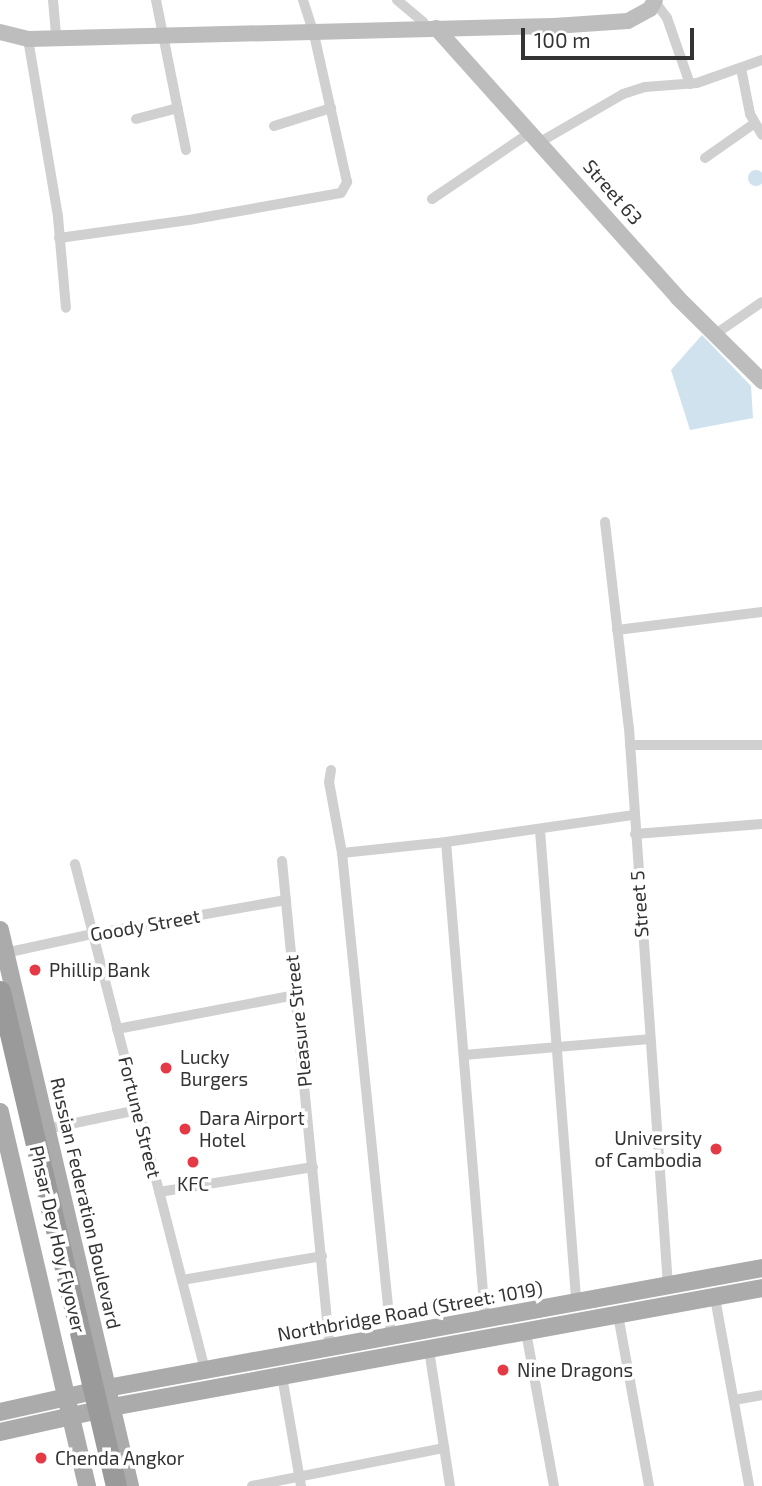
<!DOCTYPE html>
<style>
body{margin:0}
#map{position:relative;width:762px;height:1486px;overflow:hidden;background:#fff;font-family:"Exo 2",sans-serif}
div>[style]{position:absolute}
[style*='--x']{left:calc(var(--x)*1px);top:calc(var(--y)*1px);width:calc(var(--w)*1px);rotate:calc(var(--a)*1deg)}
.water>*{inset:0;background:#cfe2ee}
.round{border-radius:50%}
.street>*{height:10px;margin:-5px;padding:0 5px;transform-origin:5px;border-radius:5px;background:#d0d0d0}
.secondary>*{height:16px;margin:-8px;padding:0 8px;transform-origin:8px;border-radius:8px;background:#bdbdbd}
.primary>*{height:18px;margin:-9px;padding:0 9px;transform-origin:9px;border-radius:9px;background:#ababab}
.highway-bridge>*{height:21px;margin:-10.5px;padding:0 10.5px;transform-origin:10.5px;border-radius:10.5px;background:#9a9a9a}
.dots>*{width:19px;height:19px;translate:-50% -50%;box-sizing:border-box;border:4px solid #fff;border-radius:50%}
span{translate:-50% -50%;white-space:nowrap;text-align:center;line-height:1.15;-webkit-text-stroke:7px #fff;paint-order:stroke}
.street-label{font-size:19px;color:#333}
.poi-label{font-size:19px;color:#333}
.left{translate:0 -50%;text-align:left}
.right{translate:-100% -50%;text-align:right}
.scale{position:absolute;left:521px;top:28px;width:173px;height:32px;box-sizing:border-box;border:4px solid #333;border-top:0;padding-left:9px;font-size:21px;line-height:24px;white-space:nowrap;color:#333;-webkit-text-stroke:5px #fff;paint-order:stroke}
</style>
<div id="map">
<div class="water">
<div class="round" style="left:748px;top:170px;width:16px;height:16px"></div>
<div style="clip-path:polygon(702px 335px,751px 386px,753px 418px,690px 430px,671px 370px)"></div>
</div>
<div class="street">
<div style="--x:53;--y:0;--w:37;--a:85"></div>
<div style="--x:156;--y:0;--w:153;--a:78.7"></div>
<div style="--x:397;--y:0;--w:34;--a:40"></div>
<div style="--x:423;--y:22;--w:6;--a:81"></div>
<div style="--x:655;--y:2;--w:20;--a:53"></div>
<div style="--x:667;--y:18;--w:70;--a:70.8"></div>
<div style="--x:28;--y:39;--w:181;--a:80.4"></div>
<div style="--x:58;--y:217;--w:91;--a:85"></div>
<div style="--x:741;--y:68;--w:47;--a:78.9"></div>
<div style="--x:750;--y:114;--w:24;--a:60"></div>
<div style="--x:136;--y:119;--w:43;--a:-14.7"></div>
<div style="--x:274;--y:126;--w:60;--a:-17.5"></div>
<div style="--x:540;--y:142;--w:96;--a:-30"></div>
<div style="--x:623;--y:94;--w:23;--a:-18"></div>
<div style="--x:645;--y:87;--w:52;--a:-4.4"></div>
<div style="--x:697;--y:83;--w:69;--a:-19.5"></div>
<div style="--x:705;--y:158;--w:61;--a:-35"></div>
<div style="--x:432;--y:199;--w:120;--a:-34.1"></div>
<div style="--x:59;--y:238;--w:131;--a:-7.9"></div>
<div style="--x:189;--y:220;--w:154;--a:-10.1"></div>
<div style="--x:341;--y:193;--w:13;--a:-61"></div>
<div style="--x:347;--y:182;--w:152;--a:-102.6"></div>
<div style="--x:314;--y:34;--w:36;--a:-108"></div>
<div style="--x:714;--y:335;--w:58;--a:-34.5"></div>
<div style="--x:605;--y:522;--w:207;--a:83.4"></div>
<div style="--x:629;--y:728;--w:559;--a:86"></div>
<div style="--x:617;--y:630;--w:146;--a:-7.1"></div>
<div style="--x:630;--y:745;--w:132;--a:0"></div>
<div style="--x:331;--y:770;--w:12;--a:99"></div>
<div style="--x:329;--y:782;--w:72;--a:79.6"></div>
<div style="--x:342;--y:853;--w:486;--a:84.2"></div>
<div style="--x:540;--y:830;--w:474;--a:85.6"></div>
<div style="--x:635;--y:834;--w:127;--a:-4.5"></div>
<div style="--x:446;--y:842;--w:479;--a:85.3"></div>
<div style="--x:342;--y:853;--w:105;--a:-6"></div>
<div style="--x:446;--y:842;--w:190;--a:-8.2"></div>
<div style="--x:282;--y:861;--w:489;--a:84.4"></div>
<div style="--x:75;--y:864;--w:522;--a:75.59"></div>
<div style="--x:5;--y:953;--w:90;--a:-12.2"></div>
<div style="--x:93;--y:934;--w:196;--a:-10"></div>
<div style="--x:117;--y:1029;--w:182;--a:-10.8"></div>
<div style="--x:464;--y:1055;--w:186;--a:-4.9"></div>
<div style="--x:46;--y:1129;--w:94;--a:-11.7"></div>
<div style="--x:159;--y:1192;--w:156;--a:-9.2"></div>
<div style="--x:182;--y:1280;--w:142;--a:-9.7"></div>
<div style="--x:715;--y:1298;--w:191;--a:79.7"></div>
<div style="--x:618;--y:1315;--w:174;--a:79.7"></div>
<div style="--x:526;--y:1332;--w:157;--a:79.7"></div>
<div style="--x:429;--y:1350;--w:138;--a:81.2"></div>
<div style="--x:282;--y:1376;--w:112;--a:80.2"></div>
<div style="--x:734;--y:1400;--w:28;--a:-10"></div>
<div style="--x:252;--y:1486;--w:196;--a:-11.2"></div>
</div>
<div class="secondary">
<div style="--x:436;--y:28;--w:361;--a:48.1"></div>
<div style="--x:677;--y:297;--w:120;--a:44.7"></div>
<div style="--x:0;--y:32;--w:29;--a:14"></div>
<div style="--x:28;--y:39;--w:526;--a:-1.42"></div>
<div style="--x:554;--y:26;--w:74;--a:-3.9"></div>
<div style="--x:628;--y:21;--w:25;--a:-29"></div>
<div style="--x:650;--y:9;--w:10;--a:-61"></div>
</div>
<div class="primary">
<div style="--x:0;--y:930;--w:571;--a:76.84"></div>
<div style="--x:0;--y:1112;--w:384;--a:76.9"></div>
<div style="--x:0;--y:1412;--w:110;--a:-12.6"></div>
<div style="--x:107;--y:1388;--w:666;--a:-10.38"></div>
<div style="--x:0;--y:1432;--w:115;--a:-12.6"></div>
<div style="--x:112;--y:1407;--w:661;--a:-10.37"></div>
</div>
<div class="highway-bridge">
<div style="--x:0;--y:991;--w:508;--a:76.81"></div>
</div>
<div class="dots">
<div style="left:35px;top:970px;background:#e63946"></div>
<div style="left:166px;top:1068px;background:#e63946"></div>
<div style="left:185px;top:1129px;background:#e63946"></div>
<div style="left:716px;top:1149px;background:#e63946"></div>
<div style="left:193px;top:1162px;background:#e63946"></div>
<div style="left:503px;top:1370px;background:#e63946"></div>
<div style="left:41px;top:1458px;background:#e63946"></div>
</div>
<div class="street-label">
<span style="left:613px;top:192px;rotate:49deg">Street 63</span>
<span style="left:639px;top:904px;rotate:-94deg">Street 5</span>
<span style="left:145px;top:925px;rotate:-10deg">Goody Street</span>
<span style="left:298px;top:1021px;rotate:-96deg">Pleasure Street</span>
<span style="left:140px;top:1117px;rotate:76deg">Fortune Street</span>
<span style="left:86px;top:1203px;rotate:77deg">Russian Federation Boulevard</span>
<span style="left:58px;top:1239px;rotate:77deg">Phsar Dey Hoy Flyover</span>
<span style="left:410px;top:1311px;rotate:-10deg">Northbridge Road (Street: 1019)</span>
</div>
<div class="poi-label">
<span class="left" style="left:49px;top:970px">Phillip Bank</span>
<span class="left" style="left:180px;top:1068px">Lucky<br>Burgers</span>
<span class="left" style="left:199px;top:1129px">Dara Airport<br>Hotel</span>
<span class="right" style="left:702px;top:1149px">University<br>of Cambodia</span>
<span style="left:193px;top:1184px">KFC</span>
<span class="left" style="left:517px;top:1370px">Nine Dragons</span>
<span class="left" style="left:55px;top:1458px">Chenda Angkor</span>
</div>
<div class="scale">100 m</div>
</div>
